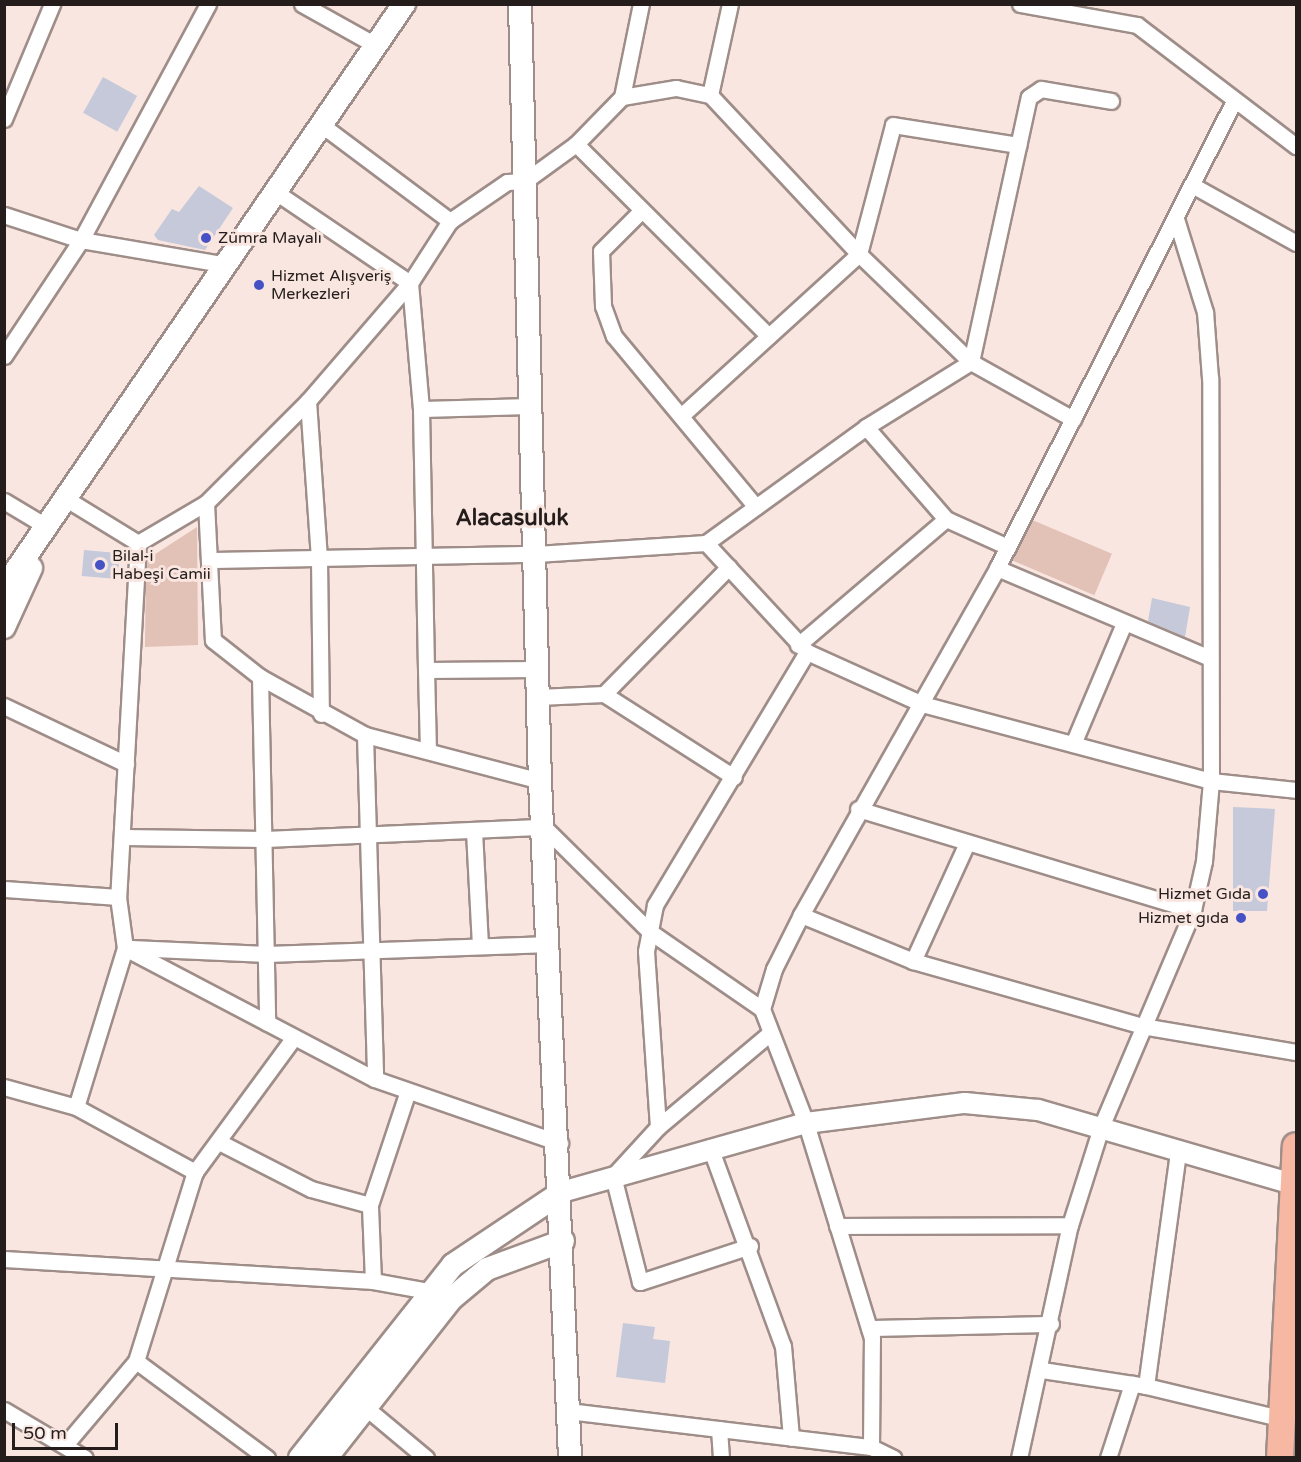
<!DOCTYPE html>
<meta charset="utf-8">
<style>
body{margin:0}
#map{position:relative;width:1301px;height:1462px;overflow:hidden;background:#f9e6e0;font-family:"Varela Round",sans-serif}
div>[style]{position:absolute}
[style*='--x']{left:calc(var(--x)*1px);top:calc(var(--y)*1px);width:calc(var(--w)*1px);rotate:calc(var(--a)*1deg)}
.green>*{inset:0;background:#e2c1b6;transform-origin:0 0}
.building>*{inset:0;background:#c5c9d9;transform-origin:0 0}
.roads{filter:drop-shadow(2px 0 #9e8d88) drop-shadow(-2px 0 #9e8d88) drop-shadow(0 2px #9e8d88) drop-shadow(0 -2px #9e8d88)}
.minor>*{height:15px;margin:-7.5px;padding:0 7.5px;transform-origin:7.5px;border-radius:7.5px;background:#fff}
.tertiary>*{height:20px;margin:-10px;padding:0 10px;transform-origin:10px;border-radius:10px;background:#fff}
.secondary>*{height:22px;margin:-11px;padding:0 11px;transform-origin:11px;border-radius:11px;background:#fff}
.trunk>*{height:26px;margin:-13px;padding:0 13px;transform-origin:13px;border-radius:13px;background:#f7b8a3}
.dots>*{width:16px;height:16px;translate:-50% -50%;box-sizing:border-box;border:3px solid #f9e6e0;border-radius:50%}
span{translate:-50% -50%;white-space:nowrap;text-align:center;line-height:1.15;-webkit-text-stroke:6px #f9e6e0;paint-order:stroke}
.poi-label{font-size:16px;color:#241d1b}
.left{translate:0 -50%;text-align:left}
.right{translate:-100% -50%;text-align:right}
.district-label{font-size:22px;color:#241d1b;font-weight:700}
.frame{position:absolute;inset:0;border:6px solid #241d1b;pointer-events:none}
.scale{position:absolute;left:12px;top:1423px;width:106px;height:27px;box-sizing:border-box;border:3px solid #241d1b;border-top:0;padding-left:8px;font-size:18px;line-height:21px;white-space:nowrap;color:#241d1b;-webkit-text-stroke:4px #f9e6e0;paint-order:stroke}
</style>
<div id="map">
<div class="green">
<div style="left:1030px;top:519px;width:89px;height:45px;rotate:23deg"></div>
<div style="clip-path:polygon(197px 527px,198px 645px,145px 647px,146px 560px)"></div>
</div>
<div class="building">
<div style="left:103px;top:77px;width:39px;height:41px;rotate:29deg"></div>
<div style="clip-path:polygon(199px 186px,233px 208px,205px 250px,158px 240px,154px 235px,172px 209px,179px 212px)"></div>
<div style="left:84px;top:550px;width:36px;height:26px;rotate:5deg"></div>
<div style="clip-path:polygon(1152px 598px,1190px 607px,1185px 637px,1148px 621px)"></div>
<div style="clip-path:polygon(1233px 807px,1275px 809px,1267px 911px,1233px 911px)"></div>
<div style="clip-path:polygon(623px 1323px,655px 1327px,653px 1339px,670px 1341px,665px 1383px,616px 1377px)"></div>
</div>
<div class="roads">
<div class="minor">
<div style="--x:302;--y:4;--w:86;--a:29.2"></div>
<div style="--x:730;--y:4;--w:93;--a:102.4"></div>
<div style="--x:710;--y:95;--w:218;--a:46.9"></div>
<div style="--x:859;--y:254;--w:156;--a:44"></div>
<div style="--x:971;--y:362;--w:117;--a:29.2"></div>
<div style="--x:1020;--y:4;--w:119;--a:10.2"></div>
<div style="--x:1137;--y:25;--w:200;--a:37.3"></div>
<div style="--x:622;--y:97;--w:95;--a:-78.5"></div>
<div style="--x:4;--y:119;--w:125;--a:-67.3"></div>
<div style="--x:323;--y:126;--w:159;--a:36.8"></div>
<div style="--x:576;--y:144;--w:272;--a:44.9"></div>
<div style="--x:1192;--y:185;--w:119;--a:29.1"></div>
<div style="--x:277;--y:193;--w:161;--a:34.1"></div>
<div style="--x:410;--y:283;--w:126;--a:85"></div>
<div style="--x:421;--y:409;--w:261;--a:88.9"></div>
<div style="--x:642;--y:210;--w:58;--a:135"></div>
<div style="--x:601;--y:251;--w:55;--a:87.9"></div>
<div style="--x:603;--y:306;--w:32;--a:70"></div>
<div style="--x:614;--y:336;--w:222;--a:50.3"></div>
<div style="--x:4;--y:215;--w:81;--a:18"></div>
<div style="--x:81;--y:240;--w:148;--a:9.7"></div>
<div style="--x:4;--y:356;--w:139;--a:-56.4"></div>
<div style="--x:81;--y:240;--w:268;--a:-61.7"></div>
<div style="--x:308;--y:401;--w:157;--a:86"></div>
<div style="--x:319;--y:558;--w:156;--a:89.3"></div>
<div style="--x:421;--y:409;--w:110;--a:-1.6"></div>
<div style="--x:682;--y:415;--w:239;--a:-42.3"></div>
<div style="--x:859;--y:254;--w:133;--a:-75.2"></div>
<div style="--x:893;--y:125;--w:127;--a:9.1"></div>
<div style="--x:866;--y:427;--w:122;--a:49"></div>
<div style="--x:946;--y:519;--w:68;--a:24.3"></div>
<div style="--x:68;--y:500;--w:82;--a:31.6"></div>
<div style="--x:138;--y:543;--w:355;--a:93.2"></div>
<div style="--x:118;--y:897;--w:51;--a:82.2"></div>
<div style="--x:125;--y:948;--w:166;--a:107.1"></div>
<div style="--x:4;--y:501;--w:52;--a:31"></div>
<div style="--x:206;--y:503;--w:137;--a:87.1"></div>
<div style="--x:213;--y:640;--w:60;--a:38.2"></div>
<div style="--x:260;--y:677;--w:120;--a:28.9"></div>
<div style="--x:365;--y:735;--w:181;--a:14.7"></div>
<div style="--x:138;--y:543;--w:79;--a:-30.5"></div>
<div style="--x:206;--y:503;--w:144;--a:-45"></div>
<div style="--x:308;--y:401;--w:156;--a:-49.2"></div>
<div style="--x:410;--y:283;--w:74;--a:-57.2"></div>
<div style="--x:450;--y:221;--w:69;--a:-34.4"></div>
<div style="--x:507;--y:182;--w:18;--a:-3"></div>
<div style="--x:525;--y:181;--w:63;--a:-36"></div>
<div style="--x:576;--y:144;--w:66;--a:-45.6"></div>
<div style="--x:622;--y:97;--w:55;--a:-9.5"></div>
<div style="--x:676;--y:88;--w:35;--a:12"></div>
<div style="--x:706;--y:543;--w:149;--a:47.2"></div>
<div style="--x:807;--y:652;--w:126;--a:24.3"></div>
<div style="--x:922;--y:704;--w:299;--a:14.9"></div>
<div style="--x:1211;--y:781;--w:85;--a:6"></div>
<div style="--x:213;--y:560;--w:323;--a:-1.1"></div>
<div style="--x:536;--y:554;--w:170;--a:-3.7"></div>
<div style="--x:706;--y:543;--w:198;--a:-35.9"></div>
<div style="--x:866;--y:427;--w:123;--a:-31.8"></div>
<div style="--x:971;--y:362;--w:271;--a:-77.7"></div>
<div style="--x:1029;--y:97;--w:14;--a:-34"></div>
<div style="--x:1041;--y:89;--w:71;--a:9.7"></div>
<div style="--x:997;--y:568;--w:231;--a:22.9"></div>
<div style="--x:798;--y:645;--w:194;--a:-40.4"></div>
<div style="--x:260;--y:677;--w:346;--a:88.8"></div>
<div style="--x:604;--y:694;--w:154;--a:32.6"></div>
<div style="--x:538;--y:697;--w:66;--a:-2.6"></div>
<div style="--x:604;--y:694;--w:178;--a:-45.5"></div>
<div style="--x:4;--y:706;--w:135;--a:25.4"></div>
<div style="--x:365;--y:735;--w:344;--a:88.3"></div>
<div style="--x:1073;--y:744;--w:131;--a:-67.1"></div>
<div style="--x:428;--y:751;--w:81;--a:-91.4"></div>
<div style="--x:426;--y:670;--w:111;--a:-0.5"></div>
<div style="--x:858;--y:809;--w:350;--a:16.8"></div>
<div style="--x:474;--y:831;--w:114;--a:87"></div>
<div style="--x:124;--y:837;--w:141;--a:0.8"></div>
<div style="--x:265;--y:839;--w:279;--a:-2.5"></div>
<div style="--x:544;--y:827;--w:148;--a:44.7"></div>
<div style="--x:649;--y:931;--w:137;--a:34.6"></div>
<div style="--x:4;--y:889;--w:114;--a:4"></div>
<div style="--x:801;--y:915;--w:121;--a:22.3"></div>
<div style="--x:913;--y:961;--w:238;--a:15.8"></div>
<div style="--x:1142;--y:1026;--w:156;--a:9.6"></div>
<div style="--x:125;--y:948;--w:282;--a:27.7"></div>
<div style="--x:375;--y:1079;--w:196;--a:19.1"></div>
<div style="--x:131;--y:948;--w:136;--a:2.5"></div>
<div style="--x:267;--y:954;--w:283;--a:-2"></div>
<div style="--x:913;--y:961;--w:130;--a:-65.4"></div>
<div style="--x:4;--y:1087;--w:75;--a:15.5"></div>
<div style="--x:76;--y:1107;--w:136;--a:28.6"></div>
<div style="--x:658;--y:1127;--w:176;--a:-93.9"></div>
<div style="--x:646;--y:951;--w:47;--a:-78.9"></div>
<div style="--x:655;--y:905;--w:295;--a:-59"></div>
<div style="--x:221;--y:1143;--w:101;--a:27.1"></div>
<div style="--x:311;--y:1189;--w:61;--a:15.2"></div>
<div style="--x:710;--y:1147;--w:212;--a:69.9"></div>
<div style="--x:783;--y:1346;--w:92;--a:85"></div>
<div style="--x:837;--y:1226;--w:233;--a:-0.2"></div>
<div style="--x:750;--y:1246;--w:116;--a:161.9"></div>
<div style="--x:640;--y:1282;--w:109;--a:-104.3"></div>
<div style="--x:613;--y:1176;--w:67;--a:-47.4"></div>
<div style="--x:658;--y:1127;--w:146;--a:-40"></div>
<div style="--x:4;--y:1259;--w:370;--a:3.4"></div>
<div style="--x:373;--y:1281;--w:68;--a:10.2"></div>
<div style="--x:373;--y:1281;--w:76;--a:-92.3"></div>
<div style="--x:370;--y:1205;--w:120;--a:-71.6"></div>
<div style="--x:869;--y:1328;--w:182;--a:-1.3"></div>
<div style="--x:136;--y:1361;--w:198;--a:-72.7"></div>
<div style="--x:195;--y:1172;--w:164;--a:-53.7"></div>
<div style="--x:1042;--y:1370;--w:105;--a:8.7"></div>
<div style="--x:1146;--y:1386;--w:141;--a:13.5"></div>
<div style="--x:1146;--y:1386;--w:236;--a:-82.2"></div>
<div style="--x:365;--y:1407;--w:80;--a:39.9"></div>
<div style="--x:4;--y:1410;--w:94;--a:30.7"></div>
<div style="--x:568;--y:1411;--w:305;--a:6.8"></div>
<div style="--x:871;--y:1447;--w:25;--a:26"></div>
<div style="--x:719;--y:1429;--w:29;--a:86"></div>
<div style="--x:65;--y:1445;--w:110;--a:-49.8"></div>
<div style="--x:136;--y:1361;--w:163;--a:36.5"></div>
<div style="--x:871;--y:1447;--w:109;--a:-89.5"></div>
<div style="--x:872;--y:1338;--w:225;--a:-107.1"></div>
<div style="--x:806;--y:1123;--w:122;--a:-111.1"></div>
<div style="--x:762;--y:1009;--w:42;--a:-73.3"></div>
<div style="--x:774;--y:969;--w:60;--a:-63.4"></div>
<div style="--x:801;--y:915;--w:399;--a:-60.5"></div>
<div style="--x:997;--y:568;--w:524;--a:-63.09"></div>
<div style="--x:1019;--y:1458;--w:239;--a:-77.7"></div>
<div style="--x:1070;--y:1225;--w:103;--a:-72.4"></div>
<div style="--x:1101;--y:1127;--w:236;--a:-67"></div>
<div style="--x:1193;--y:910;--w:50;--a:-77.3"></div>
<div style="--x:1204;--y:861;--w:80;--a:-85"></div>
<div style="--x:1211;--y:781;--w:403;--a:-90.1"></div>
<div style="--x:1210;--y:378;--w:66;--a:-94.3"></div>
<div style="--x:1205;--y:312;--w:97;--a:-107.3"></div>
<div style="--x:1108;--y:1458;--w:78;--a:-72"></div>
</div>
<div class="tertiary">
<div style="--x:562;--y:1192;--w:254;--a:-15.8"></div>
<div style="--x:806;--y:1123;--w:160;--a:-7.2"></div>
<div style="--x:965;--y:1103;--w:73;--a:5.5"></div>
<div style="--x:1038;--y:1110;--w:269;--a:16.2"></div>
</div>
<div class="secondary">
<div style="--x:520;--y:4;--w:777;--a:88.53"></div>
<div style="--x:540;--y:781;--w:678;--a:87.46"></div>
<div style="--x:4;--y:588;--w:708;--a:-55.59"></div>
<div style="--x:4;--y:627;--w:65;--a:-65.4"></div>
<div style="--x:300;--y:1458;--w:246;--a:-51.6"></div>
<div style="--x:453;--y:1265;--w:131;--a:-33.8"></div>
<div style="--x:326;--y:1458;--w:202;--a:-51.8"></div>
<div style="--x:451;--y:1299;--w:47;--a:-39.8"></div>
<div style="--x:487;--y:1269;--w:81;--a:-20.2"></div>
</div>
<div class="trunk">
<div style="--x:1280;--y:1458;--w:312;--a:-87.1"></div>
</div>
</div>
<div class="dots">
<div style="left:206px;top:238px;background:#4651c6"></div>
<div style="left:259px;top:285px;background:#4651c6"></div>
<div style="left:100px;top:565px;background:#4651c6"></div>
<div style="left:1263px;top:894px;background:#4651c6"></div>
<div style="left:1241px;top:918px;background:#4651c6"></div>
</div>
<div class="poi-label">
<span class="left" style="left:218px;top:238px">Zümra Mayalı</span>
<span class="left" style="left:271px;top:285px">Hizmet Alışveriş<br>Merkezleri</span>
<span class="left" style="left:112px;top:565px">Bilal-i<br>Habeşi Camii</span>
<span class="right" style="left:1251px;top:894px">Hizmet Gıda</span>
<span class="right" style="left:1229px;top:918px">Hizmet gıda</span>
</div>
<div class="district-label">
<span style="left:512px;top:519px">Alacasuluk</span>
</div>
<div class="frame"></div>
<div class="scale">50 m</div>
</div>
